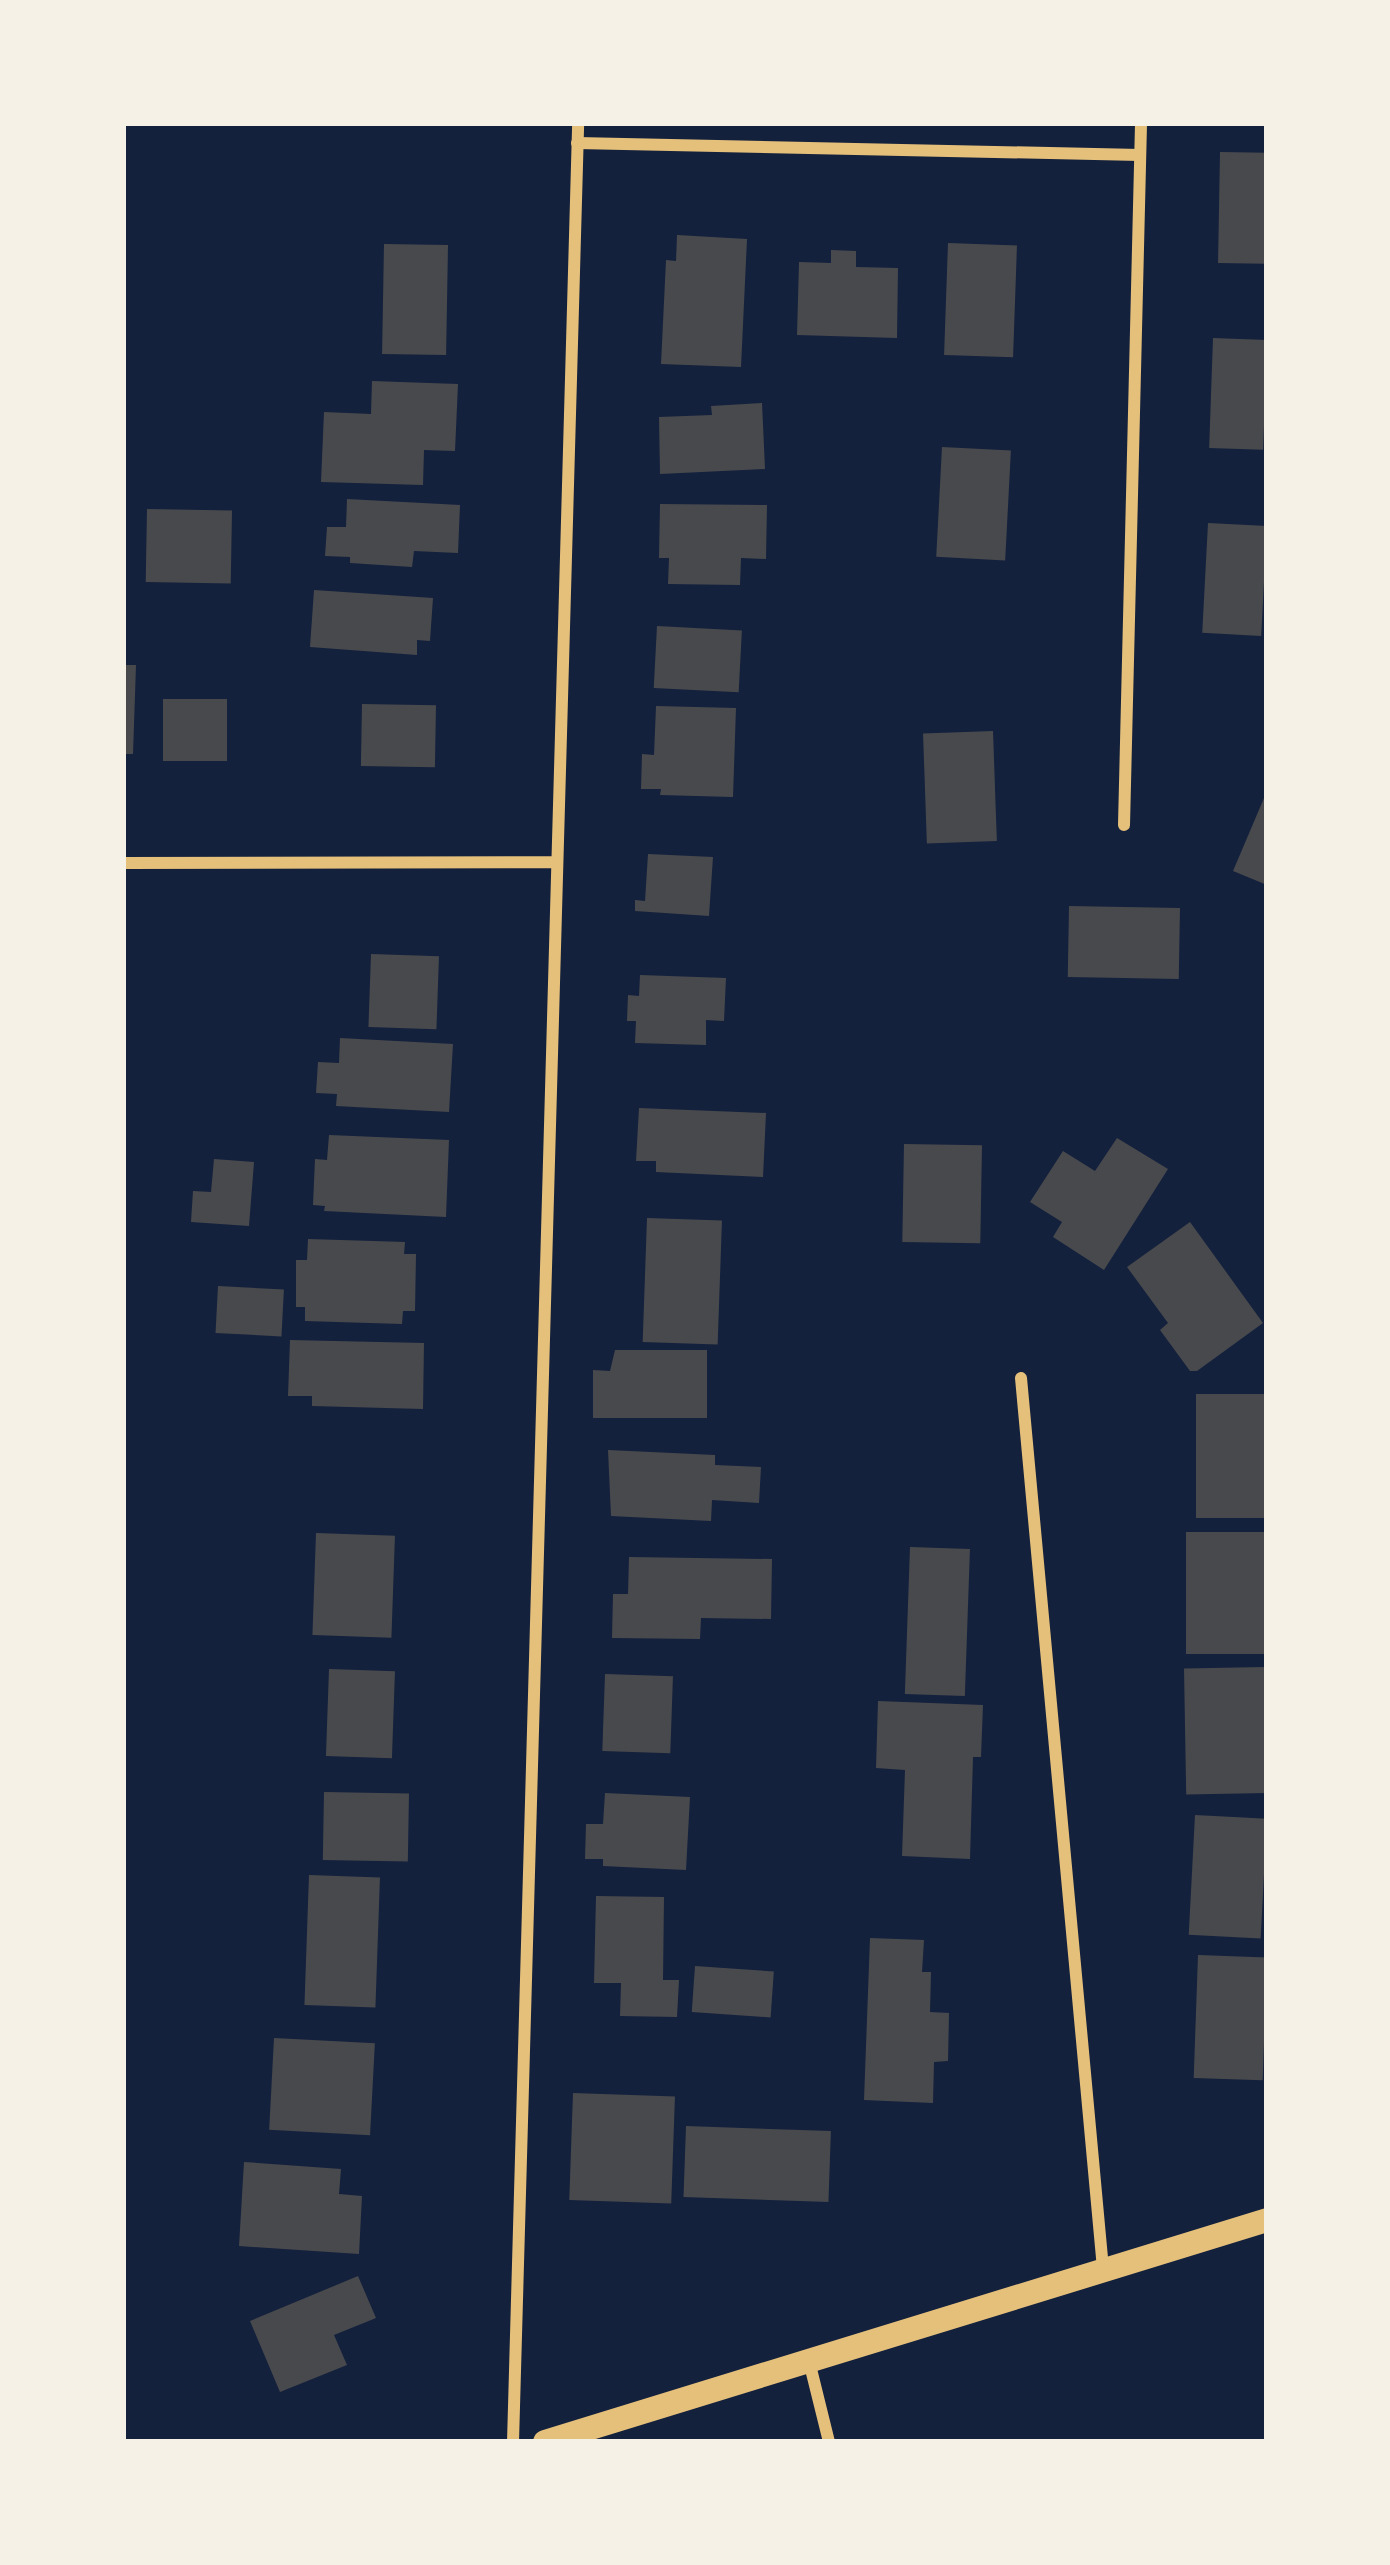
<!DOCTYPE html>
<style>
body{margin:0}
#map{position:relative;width:1390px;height:2565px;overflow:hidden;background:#14213d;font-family:Manrope,sans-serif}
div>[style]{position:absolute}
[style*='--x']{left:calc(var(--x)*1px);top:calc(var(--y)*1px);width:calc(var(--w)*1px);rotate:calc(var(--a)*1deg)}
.building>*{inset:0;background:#48494c;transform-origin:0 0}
.minor>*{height:12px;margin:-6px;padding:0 6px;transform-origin:6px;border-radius:6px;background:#e5c07b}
.secondary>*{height:24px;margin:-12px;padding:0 12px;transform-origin:12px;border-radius:12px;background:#e5c07b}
span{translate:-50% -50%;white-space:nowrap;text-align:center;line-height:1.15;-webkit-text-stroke:9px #f6f1e7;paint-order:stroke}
.frame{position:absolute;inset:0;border:126px solid #f6f1e7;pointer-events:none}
</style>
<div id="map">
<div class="building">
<div style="left:1220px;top:152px;width:47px;height:111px;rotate:1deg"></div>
<div style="clip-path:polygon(677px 235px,747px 239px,741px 367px,661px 364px,666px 260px,676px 261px)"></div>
<div style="left:948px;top:243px;width:69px;height:112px;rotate:2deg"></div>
<div style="left:384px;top:244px;width:64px;height:110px;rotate:1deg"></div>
<div style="clip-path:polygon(831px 250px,856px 251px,856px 267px,898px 268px,897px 338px,797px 335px,799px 262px,831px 263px)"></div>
<div style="left:1213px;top:338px;width:54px;height:110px;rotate:2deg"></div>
<div style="clip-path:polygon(372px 381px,458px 384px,455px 451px,424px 450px,423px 485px,321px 482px,324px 412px,371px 414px)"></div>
<div style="clip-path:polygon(762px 403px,765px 469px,660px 474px,659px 417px,712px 415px,711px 406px)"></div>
<div style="left:942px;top:447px;width:69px;height:110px;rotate:3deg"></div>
<div style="clip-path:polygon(347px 499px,460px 505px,458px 553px,414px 551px,412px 567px,350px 563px,350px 557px,325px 556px,327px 527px,346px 527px)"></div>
<div style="clip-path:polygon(660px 504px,767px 505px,766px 559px,741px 558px,740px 585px,668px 584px,669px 558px,659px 558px)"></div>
<div style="left:147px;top:509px;width:85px;height:73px;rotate:1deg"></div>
<div style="left:1208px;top:523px;width:59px;height:110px;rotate:3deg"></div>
<div style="clip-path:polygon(314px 590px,433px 598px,430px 641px,417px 640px,417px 655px,310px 647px)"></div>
<div style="left:657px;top:626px;width:85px;height:62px;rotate:3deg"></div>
<div style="clip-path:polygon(123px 665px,136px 665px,133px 754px,123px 754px)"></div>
<div style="left:163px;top:699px;width:64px;height:62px"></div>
<div style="left:362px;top:704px;width:74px;height:62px;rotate:1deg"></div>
<div style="clip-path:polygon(656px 706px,736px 708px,733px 797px,660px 795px,661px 789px,641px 789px,642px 754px,654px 755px)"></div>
<div style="left:993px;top:731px;width:110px;height:70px;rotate:88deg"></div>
<div style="clip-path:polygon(1267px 791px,1267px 885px,1233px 871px)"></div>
<div style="clip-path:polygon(648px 854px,713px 857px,709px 916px,635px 911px,635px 900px,645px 901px)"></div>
<div style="left:1069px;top:906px;width:111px;height:71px;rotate:1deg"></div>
<div style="left:371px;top:954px;width:68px;height:73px;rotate:2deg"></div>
<div style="clip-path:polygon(640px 975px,726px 978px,724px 1021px,706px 1020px,706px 1045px,635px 1043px,636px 1021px,627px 1021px,628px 995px,639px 996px)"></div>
<div style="clip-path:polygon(340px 1038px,453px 1044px,449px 1112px,336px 1106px,337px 1094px,316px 1093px,318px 1062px,339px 1063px)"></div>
<div style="clip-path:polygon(639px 1108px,766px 1113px,763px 1177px,656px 1172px,656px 1161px,636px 1161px)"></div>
<div style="clip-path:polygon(329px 1135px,449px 1140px,446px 1217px,324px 1211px,325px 1206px,313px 1205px,315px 1159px,327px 1160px)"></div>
<div style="clip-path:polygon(1117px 1138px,1168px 1169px,1104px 1270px,1053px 1237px,1062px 1222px,1030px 1202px,1063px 1151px,1095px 1171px)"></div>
<div style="left:904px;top:1144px;width:78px;height:98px;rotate:1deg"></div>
<div style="clip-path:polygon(214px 1159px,254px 1162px,249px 1226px,191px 1222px,193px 1191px,211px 1192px)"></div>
<div style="left:647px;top:1218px;width:75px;height:124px;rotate:2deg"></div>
<div style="clip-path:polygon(1190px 1222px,1263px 1323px,1197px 1371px,1190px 1371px,1160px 1330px,1168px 1323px,1127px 1267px)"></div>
<div style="clip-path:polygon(308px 1239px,405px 1242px,404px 1254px,416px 1254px,415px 1311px,403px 1311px,402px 1324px,305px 1321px,305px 1307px,296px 1307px,296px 1260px,307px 1260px)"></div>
<div style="left:218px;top:1286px;width:66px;height:47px;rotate:3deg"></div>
<div style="clip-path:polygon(290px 1340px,424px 1343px,423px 1409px,312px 1406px,312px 1396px,288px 1396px)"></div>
<div style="clip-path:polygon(615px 1350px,707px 1350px,707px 1418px,593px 1418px,593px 1370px,610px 1371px)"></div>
<div style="left:1267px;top:1394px;width:124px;height:71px;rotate:90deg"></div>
<div style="clip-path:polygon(608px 1450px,715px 1455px,715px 1465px,761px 1467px,759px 1503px,712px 1500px,711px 1521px,611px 1516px)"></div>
<div style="left:1266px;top:1532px;width:122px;height:80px;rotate:90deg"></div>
<div style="left:316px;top:1533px;width:79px;height:102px;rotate:2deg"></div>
<div style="left:910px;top:1547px;width:60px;height:147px;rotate:2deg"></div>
<div style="clip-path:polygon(629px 1557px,772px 1559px,771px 1619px,701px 1618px,700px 1639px,612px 1638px,613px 1594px,628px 1594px)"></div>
<div style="left:1265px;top:1667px;width:126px;height:81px;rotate:89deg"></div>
<div style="left:329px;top:1669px;width:66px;height:87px;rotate:2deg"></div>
<div style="left:605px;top:1674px;width:68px;height:77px;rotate:2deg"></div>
<div style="clip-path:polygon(878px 1701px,983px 1705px,981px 1757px,973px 1757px,970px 1859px,902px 1856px,905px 1770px,876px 1768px)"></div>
<div style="left:324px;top:1792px;width:85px;height:68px;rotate:1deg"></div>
<div style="clip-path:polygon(605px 1793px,690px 1797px,686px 1870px,603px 1866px,603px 1859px,585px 1859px,586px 1824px,603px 1824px)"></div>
<div style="left:1195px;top:1815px;width:72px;height:120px;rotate:3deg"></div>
<div style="left:309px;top:1875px;width:71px;height:130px;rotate:2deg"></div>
<div style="clip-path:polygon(596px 1896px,664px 1897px,663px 1980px,679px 1980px,677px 2017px,620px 2016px,621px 1983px,594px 1983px)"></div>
<div style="clip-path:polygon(870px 1938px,924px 1940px,922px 1972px,931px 1972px,930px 2012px,949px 2013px,948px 2061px,934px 2062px,933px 2103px,864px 2100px)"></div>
<div style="left:1198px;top:1955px;width:69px;height:123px;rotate:2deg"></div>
<div style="left:695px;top:1966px;width:79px;height:46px;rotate:4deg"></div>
<div style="left:274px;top:2038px;width:101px;height:92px;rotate:3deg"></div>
<div style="left:573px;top:2093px;width:102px;height:107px;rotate:2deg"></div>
<div style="left:686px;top:2126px;width:145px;height:71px;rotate:2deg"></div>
<div style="clip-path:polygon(244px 2162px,341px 2169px,339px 2194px,362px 2196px,359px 2254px,239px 2246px)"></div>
<div style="clip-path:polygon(358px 2276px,376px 2318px,334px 2335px,347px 2365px,280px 2392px,250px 2321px)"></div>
</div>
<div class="minor">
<div style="--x:577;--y:143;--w:563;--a:1.22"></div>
<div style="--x:1124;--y:825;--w:702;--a:-88.61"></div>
<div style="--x:123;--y:863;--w:432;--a:-0.1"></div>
<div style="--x:1021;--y:1378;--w:894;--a:84.74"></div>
<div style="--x:809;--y:2361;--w:83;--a:76.1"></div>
<div style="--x:513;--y:2442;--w:2320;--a:-88.39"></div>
</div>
<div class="secondary">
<div style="--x:545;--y:2442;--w:755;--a:-17.09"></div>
</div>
<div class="frame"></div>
</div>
